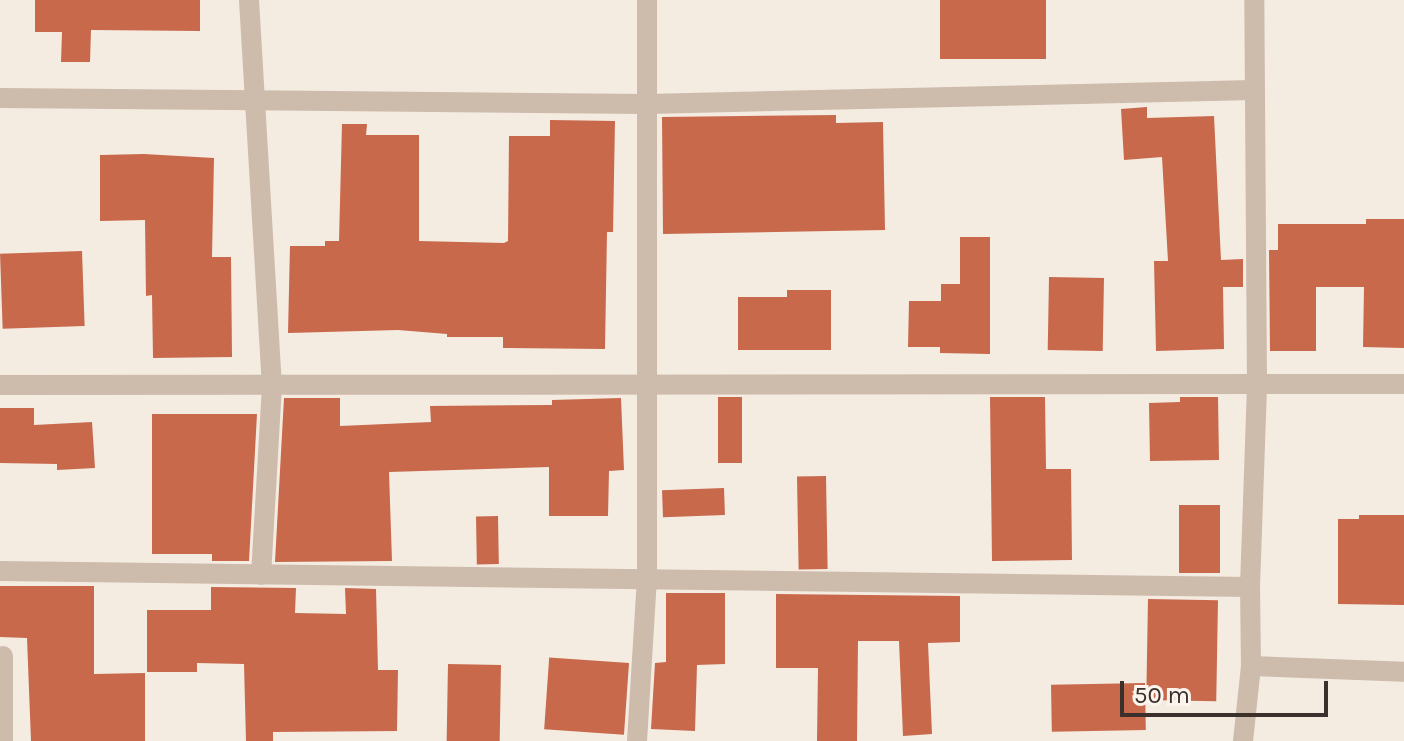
<!DOCTYPE html>
<style>
body{margin:0}
#map{position:relative;width:1404px;height:741px;overflow:hidden;background:#f4ebe1;font-family:Karla,sans-serif}
div>[style]{position:absolute}
[style*='--x']{left:calc(var(--x)*1px);top:calc(var(--y)*1px);width:calc(var(--w)*1px);rotate:calc(var(--a)*1deg)}
.building>*{inset:0;background:#c8694b;transform-origin:0 0}
.minor>*{height:20px;margin:-10px;padding:0 10px;transform-origin:10px;border-radius:10px;background:#cdbbac}
span{translate:-50% -50%;white-space:nowrap;text-align:center;line-height:1.15;-webkit-text-stroke:7px #fbf5ee;paint-order:stroke}
.scale{position:absolute;left:1120px;top:681px;width:208px;height:36px;box-sizing:border-box;border:4px solid #3b302b;border-top:0;padding-left:10px;font-size:24px;line-height:28px;white-space:nowrap;color:#3b302b;-webkit-text-stroke:6px #fbf5ee;paint-order:stroke}
</style>
<div id="map">
<div class="building">
<div style="clip-path:polygon(35px 0,200px 0,200px 31px,91px 30px,90px 62px,61px 62px,62px 32px,35px 32px)"></div>
<div style="left:940px;top:0;width:106px;height:59px"></div>
<div style="clip-path:polygon(1147px 107px,1147px 118px,1214px 116px,1221px 260px,1243px 259px,1243px 287px,1223px 287px,1224px 349px,1156px 351px,1154px 261px,1168px 261px,1162px 157px,1124px 160px,1121px 109px)"></div>
<div style="clip-path:polygon(836px 115px,836px 123px,883px 122px,885px 230px,663px 234px,662px 117px)"></div>
<div style="clip-path:polygon(550px 120px,615px 121px,613px 232px,607px 232px,605px 349px,503px 348px,503px 337px,447px 337px,447px 334px,398px 330px,288px 333px,290px 246px,325px 246px,325px 241px,339px 241px,342px 124px,367px 124px,366px 135px,419px 135px,419px 241px,504px 243px,508px 241px,509px 136px,550px 136px)"></div>
<div style="clip-path:polygon(144px 154px,214px 158px,212px 257px,231px 257px,232px 357px,153px 358px,152px 295px,146px 296px,145px 220px,100px 221px,100px 155px)"></div>
<div style="clip-path:polygon(1366px 219px,1404px 219px,1404px 348px,1363px 347px,1364px 287px,1316px 287px,1316px 351px,1270px 351px,1269px 250px,1278px 250px,1278px 224px,1366px 224px)"></div>
<div style="clip-path:polygon(960px 237px,990px 237px,990px 354px,940px 353px,940px 347px,908px 347px,909px 301px,941px 301px,941px 284px,960px 284px)"></div>
<div style="left:82px;top:251px;width:75px;height:82px;rotate:88deg"></div>
<div style="left:1049px;top:277px;width:55px;height:73px;rotate:1deg"></div>
<div style="clip-path:polygon(787px 290px,831px 290px,831px 350px,738px 350px,738px 297px,787px 297px)"></div>
<div style="left:718px;top:397px;width:24px;height:66px"></div>
<div style="clip-path:polygon(990px 397px,1045px 397px,1046px 469px,1071px 469px,1072px 560px,992px 561px)"></div>
<div style="clip-path:polygon(1180px 397px,1218px 397px,1219px 460px,1150px 461px,1149px 403px,1180px 402px)"></div>
<div style="clip-path:polygon(284px 398px,340px 398px,340px 426px,431px 422px,430px 406px,552px 405px,552px 400px,621px 398px,624px 470px,609px 471px,608px 516px,549px 516px,549px 467px,389px 472px,392px 561px,275px 562px)"></div>
<div style="clip-path:polygon(0 408px,34px 408px,34px 425px,92px 422px,95px 468px,57px 470px,57px 464px,0 463px)"></div>
<div style="clip-path:polygon(152px 414px,257px 414px,249px 561px,212px 561px,212px 554px,152px 554px)"></div>
<div style="left:826px;top:476px;width:93px;height:29px;rotate:89deg"></div>
<div style="left:724px;top:488px;width:27px;height:62px;rotate:88deg"></div>
<div style="left:1179px;top:505px;width:41px;height:68px"></div>
<div style="clip-path:polygon(1359px 515px,1404px 515px,1404px 605px,1338px 604px,1338px 519px,1359px 519px)"></div>
<div style="left:498px;top:516px;width:48px;height:22px;rotate:89deg"></div>
<div style="clip-path:polygon(0 586px,94px 586px,94px 674px,145px 673px,145px 741px,31px 741px,27px 638px,0 637px)"></div>
<div style="clip-path:polygon(211px 587px,296px 588px,295px 613px,346px 614px,345px 588px,376px 589px,378px 670px,398px 670px,397px 731px,273px 732px,273px 741px,246px 741px,244px 664px,197px 663px,197px 672px,147px 672px,147px 610px,211px 610px)"></div>
<div style="clip-path:polygon(666px 593px,725px 593px,725px 664px,697px 665px,695px 731px,651px 729px,655px 663px,666px 662px)"></div>
<div style="clip-path:polygon(776px 594px,960px 596px,960px 642px,928px 643px,932px 734px,903px 736px,899px 641px,858px 641px,857px 741px,817px 741px,818px 668px,776px 668px)"></div>
<div style="left:1148px;top:599px;width:70px;height:101px;rotate:1deg"></div>
<div style="left:629px;top:663px;width:72px;height:80px;rotate:94deg"></div>
<div style="left:448px;top:664px;width:53px;height:77px;rotate:1deg"></div>
<div style="left:1145px;top:683px;width:47px;height:94px;rotate:89deg"></div>
</div>
<div class="minor">
<div style="--x:249;--y:0;--w:386;--a:86.6"></div>
<div style="--x:272;--y:385;--w:190;--a:93.3"></div>
<div style="--x:0;--y:98;--w:647;--a:0.53"></div>
<div style="--x:647;--y:104;--w:607;--a:-1.32"></div>
<div style="--x:0;--y:385;--w:1404;--a:-0.04"></div>
<div style="--x:0;--y:571;--w:1250;--a:0.73"></div>
<div style="--x:3;--y:656;--w:85;--a:90"></div>
<div style="--x:1251;--y:666;--w:153;--a:2.2"></div>
<div style="--x:637;--y:741;--w:164;--a:-86.5"></div>
<div style="--x:647;--y:577;--w:577;--a:-90"></div>
<div style="--x:1243;--y:741;--w:75;--a:-83.9"></div>
<div style="--x:1251;--y:666;--w:79;--a:-90.7"></div>
<div style="--x:1250;--y:587;--w:202;--a:-88"></div>
<div style="--x:1257;--y:385;--w:385;--a:-90.4"></div>
</div>
<div class="scale">50 m</div>
</div>
